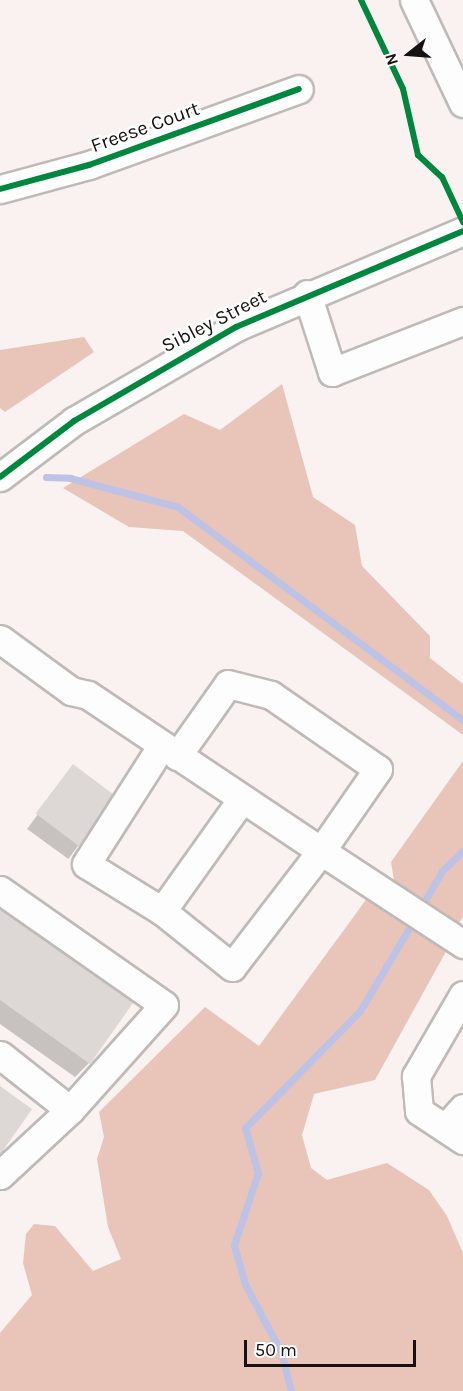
<!DOCTYPE html>
<style>
body{margin:0}
#map{position:relative;width:463px;height:1391px;overflow:hidden;background:#f9f2f0;font-family:Karla,sans-serif}
div>[style]{position:absolute}
[style*='--x']{left:calc(var(--x)*1px);top:calc(var(--y)*1px);width:calc(var(--w)*1px);rotate:calc(var(--a)*1deg)}
.forest>*{inset:0;background:#e8c4b9}
.shadow>*{inset:0;background:#0003;transform-origin:0 0}
.stream>*{height:7px;margin:-3.5px;padding:0 3.5px;transform-origin:3.5px;border-radius:3.5px;background:#bdc2e7}
.building>*{inset:0;background:#ddd7d6;transform-origin:0 0}
.roads{filter:drop-shadow(2px 0 #bfbab8) drop-shadow(-2px 0 #bfbab8) drop-shadow(0 2px #bfbab8) drop-shadow(0 -2px #bfbab8)}
.minor>*{height:27px;margin:-13.5px;padding:0 13.5px;transform-origin:13.5px;border-radius:13.5px;background:#fefdfd}
.cycleway>*{height:6px;margin:-3px;padding:0 3px;transform-origin:3px;border-radius:3px;background:#00873e}
span{translate:-50% -50%;white-space:nowrap;text-align:center;line-height:1.15;-webkit-text-stroke:5px #fff;paint-order:stroke}
.street-label{font-size:20px;color:#161211}
.north{position:absolute;left:379px;top:24px;width:60px;height:60px;-webkit-text-stroke:4px #fff;paint-order:stroke;rotate:253deg;font-size:16px;font-weight:700;line-height:24px;text-align:center;color:#161211}
.north::after{content:'';display:block;margin:auto;width:21px;height:27px;background:#161211;clip-path:polygon(50% 0,100% 100%,50% 72%,0 100%)}
.scale{position:absolute;left:244px;top:1340px;width:172px;height:27px;box-sizing:border-box;border:3px solid #161211;border-top:0;padding-left:8px;font-size:18px;line-height:21px;white-space:nowrap;color:#161211;-webkit-text-stroke:4px #fff;paint-order:stroke}
</style>
<div id="map">
<div class="forest">
<div style="clip-path:polygon(84px 337px,94px 352px,5px 412px,0 408px,0 350px)"></div>
<div style="clip-path:polygon(282px 384px,313px 497px,355px 525px,362px 566px,430px 636px,430px 658px,463px 684px,463px 735px,183px 531px,129px 527px,63px 488px,184px 414px,220px 430px)"></div>
<div style="clip-path:polygon(463px 761px,463px 917px,458px 924px,395px 887px,391px 862px)"></div>
<div style="clip-path:polygon(368px 897px,448px 948px,375px 1080px,314px 1094px,302px 1135px,311px 1168px,327px 1180px,387px 1163px,429px 1190px,447px 1216px,463px 1253px,463px 1391px,0 1391px,0 1333px,32px 1295px,23px 1263px,26px 1234px,34px 1224px,55px 1226px,93px 1271px,121px 1259px,108px 1227px,97px 1159px,104px 1137px,99px 1112px,205px 1007px,259px 1046px)"></div>
</div>
<div class="shadow">
<div style="left:73px;top:766px;width:51px;height:78px;rotate:36deg"></div>
<div style="clip-path:polygon(0 910px,89px 1063px,75px 1077px,0 1024px)"></div>
</div>
<div class="stream">
<div style="--x:46;--y:477;--w:24;--a:2"></div>
<div style="--x:70;--y:478;--w:112;--a:15"></div>
<div style="--x:178;--y:507;--w:356;--a:36.8"></div>
<div style="--x:420;--y:909;--w:44;--a:-59.9"></div>
<div style="--x:442;--y:871;--w:29;--a:-44"></div>
<div style="--x:291;--y:1391;--w:38;--a:-104"></div>
<div style="--x:282;--y:1354;--w:79;--a:-117.9"></div>
<div style="--x:245;--y:1284;--w:41;--a:-105.8"></div>
<div style="--x:234;--y:1245;--w:76;--a:-71.6"></div>
<div style="--x:258;--y:1173;--w:47;--a:-106.1"></div>
<div style="--x:245;--y:1128;--w:164;--a:-45.5"></div>
<div style="--x:360;--y:1011;--w:108;--a:-59.4"></div>
</div>
<div class="building">
<div style="left:73px;top:764px;width:54px;height:62px;rotate:37deg"></div>
<div style="clip-path:polygon(0 908px,133px 1003px,90px 1064px,0 1000px)"></div>
<div style="clip-path:polygon(0 1086px,32px 1109px,0 1155px)"></div>
</div>
<div class="roads">
<div class="minor">
<div style="--x:414;--y:0;--w:114;--a:64.6"></div>
<div style="--x:0;--y:189;--w:92;--a:-15.1"></div>
<div style="--x:89;--y:165;--w:223;--a:-19.9"></div>
<div style="--x:307;--y:294;--w:82;--a:72.2"></div>
<div style="--x:332;--y:372;--w:141;--a:-21.3"></div>
<div style="--x:0;--y:477;--w:93;--a:-37.1"></div>
<div style="--x:74;--y:421;--w:187;--a:-30.1"></div>
<div style="--x:236;--y:327;--w:246;--a:-22.9"></div>
<div style="--x:0;--y:639;--w:88;--a:36.2"></div>
<div style="--x:71;--y:691;--w:17;--a:13"></div>
<div style="--x:88;--y:695;--w:280;--a:33.8"></div>
<div style="--x:321;--y:851;--w:146;--a:127.5"></div>
<div style="--x:232;--y:967;--w:90;--a:-141.3"></div>
<div style="--x:162;--y:911;--w:89;--a:-148.3"></div>
<div style="--x:86;--y:864;--w:141;--a:-57.4"></div>
<div style="--x:177;--y:756;--w:88;--a:-54.7"></div>
<div style="--x:228;--y:684;--w:44;--a:14.3"></div>
<div style="--x:271;--y:695;--w:130;--a:34.7"></div>
<div style="--x:378;--y:769;--w:100;--a:124.8"></div>
<div style="--x:321;--y:851;--w:170;--a:33.2"></div>
<div style="--x:0;--y:890;--w:200;--a:35"></div>
<div style="--x:164;--y:1005;--w:141;--a:131.8"></div>
<div style="--x:70;--y:1110;--w:89;--a:-141.8"></div>
<div style="--x:162;--y:911;--w:138;--a:-54.5"></div>
<div style="--x:463;--y:995;--w:94;--a:120.1"></div>
<div style="--x:416;--y:1076;--w:35;--a:85"></div>
<div style="--x:419;--y:1111;--w:53;--a:33.4"></div>
<div style="--x:445;--y:1128;--w:27;--a:-48"></div>
<div style="--x:0;--y:1175;--w:96;--a:-42.9"></div>
</div>
</div>
<div class="cycleway">
<div style="--x:361;--y:0;--w:98;--a:64.7"></div>
<div style="--x:403;--y:89;--w:68;--a:77.2"></div>
<div style="--x:418;--y:155;--w:33;--a:43"></div>
<div style="--x:442;--y:177;--w:50;--a:65"></div>
<div style="--x:0;--y:189;--w:92;--a:-15.1"></div>
<div style="--x:89;--y:165;--w:223;--a:-19.9"></div>
<div style="--x:0;--y:477;--w:93;--a:-37.1"></div>
<div style="--x:74;--y:421;--w:187;--a:-30.1"></div>
<div style="--x:236;--y:327;--w:246;--a:-22.9"></div>
</div>
<div class="street-label">
<span style="left:145px;top:127px;rotate:-20deg">Freese Court</span>
<span style="left:214px;top:321px;rotate:-27deg">Sibley Street</span>
</div>
<div class="north">N</div>
<div class="scale">50 m</div>
</div>
